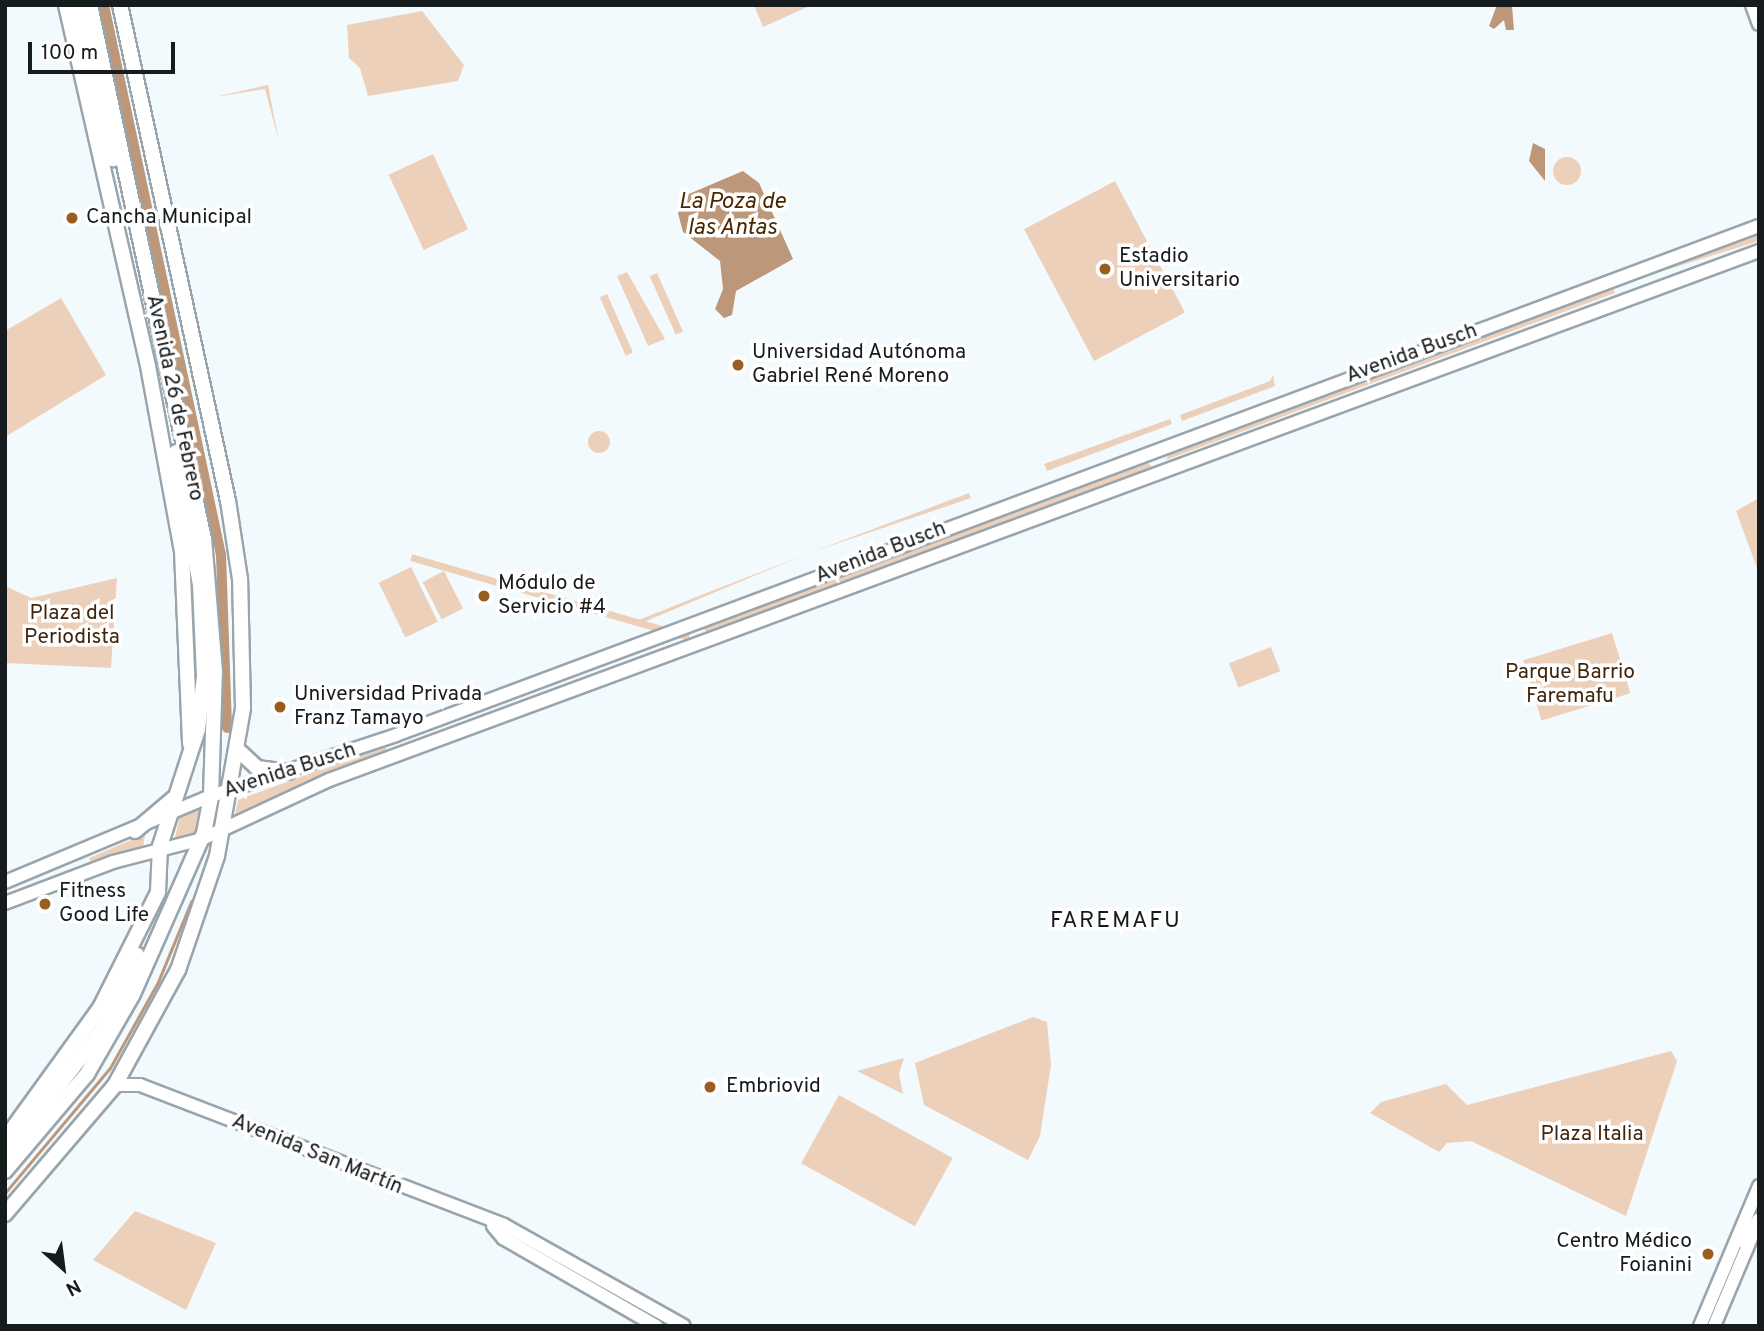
<!DOCTYPE html>
<meta charset="utf-8">
<style>
body{margin:0}
#map{position:relative;width:1764px;height:1331px;overflow:hidden;background:#f3fafe;font-family:Overpass,sans-serif}
div>[style]{position:absolute}
[style*='--x']{left:calc(var(--x)*1px);top:calc(var(--y)*1px);width:calc(var(--w)*1px);rotate:calc(var(--a)*1deg)}
.green>*{inset:0;background:#edd0ba;transform-origin:0 0}
.round{border-radius:50%}
.water>*{inset:0;background:#bc9779}
.stream>*{height:2.5px;margin:-1.25px;padding:0 1.25px;transform-origin:1.25px;border-radius:1.25px;background:#bc9779}
.canal>*{height:10px;margin:-5px;padding:0 5px;transform-origin:5px;border-radius:5px;background:#bc9779}
.roads{filter:drop-shadow(2px 0 #99a5ac) drop-shadow(-2px 0 #99a5ac) drop-shadow(0 2px #99a5ac) drop-shadow(0 -2px #99a5ac)}
.secondary>*{height:12px;margin:-6px;padding:0 6px;transform-origin:6px;border-radius:6px;background:#fff}
.primary>*{height:14px;margin:-7px;padding:0 7px;transform-origin:7px;border-radius:7px;background:#fff}
.dots>*{width:19px;height:19px;translate:-50% -50%;box-sizing:border-box;border:4px solid #fff;border-radius:50%}
span{translate:-50% -50%;white-space:nowrap;text-align:center;line-height:1.15;-webkit-text-stroke:7px #fff;paint-order:stroke}
.poi-label{font-size:21px;color:#161b1d}
.left{translate:0 -50%;text-align:left}
.right{translate:-100% -50%;text-align:right}
.street-label{font-size:21px;color:#161b1d}
.park-label{font-size:21px;color:#3f250c}
.water-label{font-size:23px;color:#4b2700;font-style:italic}
.neighbourhood-label{font-size:23px;color:#161b1d;letter-spacing:2px}
.frame{position:absolute;inset:0;border:7px solid #161b1d;pointer-events:none}
.north{position:absolute;left:28px;top:1233px;width:70px;height:70px;-webkit-text-stroke:5px #fff;paint-order:stroke;rotate:152deg;font-size:19px;font-weight:700;line-height:28px;text-align:center;color:#161b1d}
.north::after{content:'';display:block;margin:auto;width:24px;height:32px;background:#161b1d;clip-path:polygon(50% 0,100% 100%,50% 72%,0 100%)}
.scale{position:absolute;left:28px;top:42px;width:147px;height:32px;box-sizing:border-box;border:4px solid #161b1d;border-top:0;padding-left:9px;font-size:21px;line-height:24px;white-space:nowrap;color:#161b1d;-webkit-text-stroke:5px #fff;paint-order:stroke}
</style>
<div id="map">
<div class="green">
<div style="clip-path:polygon(754px 5px,812px 5px,763px 27px)"></div>
<div style="clip-path:polygon(422px 11px,464px 65px,458px 81px,368px 96px,360px 68px,349px 58px,347px 25px)"></div>
<div style="clip-path:polygon(268px 85px,279px 142px,265px 89px,214px 97px)"></div>
<div style="left:433px;top:154px;width:83px;height:49px;rotate:65deg"></div>
<div class="round" style="left:1553px;top:157px;width:28px;height:28px"></div>
<div style="left:1115px;top:181px;width:149px;height:103px;rotate:62deg"></div>
<div style="clip-path:polygon(1759px 234px,1759px 241px,1637px 279px,1641px 276px)"></div>
<div style="clip-path:polygon(627px 272px,665px 339px,648px 346px,617px 276px)"></div>
<div style="left:657px;top:273px;width:64px;height:8px;rotate:66deg"></div>
<div style="clip-path:polygon(1612px 285px,1615px 293px,1166px 460px,1170px 452px)"></div>
<div style="left:607px;top:294px;width:64px;height:8px;rotate:66deg"></div>
<div style="clip-path:polygon(61px 298px,106px 375px,5px 437px,5px 331px)"></div>
<div style="clip-path:polygon(1273px 375px,1275px 386px,1182px 421px,1180px 415px,1270px 381px)"></div>
<div style="clip-path:polygon(1170px 419px,1172px 424px,1047px 471px,1044px 464px)"></div>
<div class="round" style="left:588px;top:431px;width:22px;height:22px"></div>
<div style="clip-path:polygon(1146px 461px,1152px 467px,709px 633px,703px 629px)"></div>
<div style="clip-path:polygon(969px 493px,971px 498px,812px 552px)"></div>
<div style="clip-path:polygon(1759px 498px,1759px 567px,1757px 568px,1736px 511px)"></div>
<div style="clip-path:polygon(802px 556px,639px 624px,631px 623px,714px 590px)"></div>
<div style="left:411px;top:567px;width:61px;height:36px;rotate:64deg"></div>
<div style="left:444px;top:571px;width:42px;height:24px;rotate:63deg"></div>
<div style="clip-path:polygon(117px 578px,111px 668px,5px 663px,5px 586px,31px 598px)"></div>
<div style="left:1612px;top:633px;width:63px;height:93px;rotate:73deg"></div>
<div style="left:690px;top:634px;width:7px;height:289px;rotate:106deg"></div>
<div style="left:1271px;top:647px;width:26px;height:45px;rotate:69deg"></div>
<div style="clip-path:polygon(386px 745px,386px 753px,235px 814px,238px 800px)"></div>
<div style="clip-path:polygon(203px 809px,197px 835px,175px 838px,180px 815px)"></div>
<div style="clip-path:polygon(145px 834px,143px 849px,91px 862px,89px 858px)"></div>
<div style="clip-path:polygon(1033px 1017px,1047px 1022px,1051px 1065px,1040px 1136px,1028px 1160px,924px 1105px,915px 1063px)"></div>
<div style="clip-path:polygon(1671px 1051px,1677px 1061px,1626px 1216px,1471px 1141px,1447px 1143px,1439px 1152px,1370px 1113px,1381px 1102px,1446px 1084px,1467px 1105px)"></div>
<div style="clip-path:polygon(904px 1058px,899px 1074px,903px 1094px,857px 1071px)"></div>
<div style="left:839px;top:1095px;width:130px;height:78px;rotate:29deg"></div>
<div style="clip-path:polygon(135px 1211px,216px 1243px,186px 1310px,93px 1260px)"></div>
</div>
<div class="water">
<div style="clip-path:polygon(1497px 5px,1512px 6px,1514px 30px,1506px 30px,1504px 20px,1494px 29px,1489px 26px)"></div>
<div style="clip-path:polygon(1533px 143px,1545px 149px,1545px 181px,1529px 161px)"></div>
<div style="clip-path:polygon(743px 171px,759px 183px,793px 259px,736px 291px,732px 315px,724px 318px,715px 309px,723px 289px,720px 261px,683px 232px,678px 213px,684px 196px)"></div>
</div>
<div class="stream">
<div style="--x:5;--y:1193;--w:163;--a:-50"></div>
<div style="--x:110;--y:1068;--w:98;--a:-60.8"></div>
<div style="--x:158;--y:982;--w:87;--a:-67.6"></div>
</div>
<div class="canal">
<div style="--x:104;--y:5;--w:562;--a:77.99"></div>
<div style="--x:221;--y:555;--w:173;--a:88"></div>
</div>
<div class="roads">
<div class="secondary">
<div style="--x:1752;--y:5;--w:20;--a:70"></div>
<div style="--x:5;--y:882;--w:223;--a:-22.7"></div>
<div style="--x:211;--y:796;--w:195;--a:-18.2"></div>
<div style="--x:396;--y:735;--w:1455;--a:-20.48"></div>
<div style="--x:5;--y:903;--w:116;--a:-20.8"></div>
<div style="--x:113;--y:862;--w:92;--a:-14.5"></div>
<div style="--x:202;--y:839;--w:140;--a:-24.9"></div>
<div style="--x:329;--y:780;--w:1525;--a:-20.3"></div>
<div style="--x:115;--y:1085;--w:25;--a:0"></div>
<div style="--x:140;--y:1085;--w:390;--a:21"></div>
<div style="--x:504;--y:1225;--w:206;--a:29.3"></div>
<div style="--x:493;--y:1226;--w:16;--a:50"></div>
<div style="--x:503;--y:1238;--w:177;--a:29.9"></div>
<div style="--x:1744;--y:1242;--w:27;--a:-57"></div>
<div style="--x:1700;--y:1326;--w:152;--a:-67.1"></div>
<div style="--x:1714;--y:1326;--w:98;--a:-67.1"></div>
</div>
<div class="primary">
<div style="--x:66;--y:5;--w:370;--a:77.2"></div>
<div style="--x:148;--y:366;--w:188;--a:79.6"></div>
<div style="--x:182;--y:551;--w:193;--a:87.6"></div>
<div style="--x:79;--y:5;--w:158;--a:77.6"></div>
<div style="--x:238;--y:750;--w:26;--a:43"></div>
<div style="--x:257;--y:768;--w:32;--a:7"></div>
<div style="--x:135;--y:831;--w:51;--a:-40.2"></div>
<div style="--x:5;--y:1139;--w:162;--a:-54.1"></div>
<div style="--x:100;--y:1008;--w:130;--a:-63.4"></div>
<div style="--x:158;--y:892;--w:46;--a:-87.5"></div>
<div style="--x:160;--y:846;--w:123;--a:-72"></div>
<div style="--x:198;--y:729;--w:53;--a:-83.5"></div>
<div style="--x:204;--y:676;--w:91;--a:-92.5"></div>
<div style="--x:200;--y:585;--w:135;--a:-100.2"></div>
<div style="--x:5;--y:1157;--w:161;--a:-52.8"></div>
<div style="--x:102;--y:1029;--w:82;--a:-64.7"></div>
<div style="--x:5;--y:1171;--w:127;--a:-49.8"></div>
<div style="--x:87;--y:1074;--w:92;--a:-60.1"></div>
<div style="--x:133;--y:994;--w:176;--a:-66.2"></div>
<div style="--x:204;--y:833;--w:38;--a:-79"></div>
<div style="--x:211;--y:796;--w:124;--a:-88.2"></div>
<div style="--x:215;--y:672;--w:133;--a:-94.7"></div>
<div style="--x:204;--y:539;--w:546;--a:-102.05"></div>
<div style="--x:5;--y:1214;--w:170;--a:-49.5"></div>
<div style="--x:115;--y:1085;--w:131;--a:-61.3"></div>
<div style="--x:178;--y:970;--w:120;--a:-71.1"></div>
<div style="--x:217;--y:856;--w:150;--a:-80"></div>
<div style="--x:243;--y:708;--w:129;--a:-91.3"></div>
<div style="--x:240;--y:579;--w:79;--a:-98.7"></div>
<div style="--x:228;--y:501;--w:508;--a:-102.28"></div>
</div>
</div>
<div class="dots">
<div style="left:72px;top:218px;background:#995d20"></div>
<div style="left:1105px;top:269px;background:#995d20"></div>
<div style="left:738px;top:365px;background:#995d20"></div>
<div style="left:484px;top:596px;background:#995d20"></div>
<div style="left:280px;top:707px;background:#995d20"></div>
<div style="left:45px;top:904px;background:#995d20"></div>
<div style="left:710px;top:1087px;background:#995d20"></div>
<div style="left:1708px;top:1254px;background:#995d20"></div>
</div>
<div class="poi-label">
<span class="left" style="left:86px;top:218px">Cancha Municipal</span>
<span class="left" style="left:1119px;top:269px">Estadio<br>Universitario</span>
<span class="left" style="left:752px;top:365px">Universidad Autónoma<br>Gabriel René Moreno</span>
<span class="left" style="left:498px;top:596px">Módulo de<br>Servicio #4</span>
<span class="left" style="left:294px;top:707px">Universidad Privada<br>Franz Tamayo</span>
<span class="left" style="left:59px;top:904px">Fitness<br>Good Life</span>
<span class="left" style="left:726px;top:1087px">Embriovid</span>
<span class="right" style="left:1692px;top:1254px">Centro Médico<br>Foianini</span>
</div>
<div class="street-label">
<span style="left:1412px;top:354px;rotate:-20deg">Avenida Busch</span>
<span style="left:174px;top:398px;rotate:78deg">Avenida 26 de Febrero</span>
<span style="left:881px;top:553px;rotate:-21deg">Avenida Busch</span>
<span style="left:290px;top:771px;rotate:-18deg">Avenida Busch</span>
<span style="left:317px;top:1155px;rotate:22deg">Avenida San Martín</span>
</div>
<div class="park-label">
<span style="left:72px;top:626px">Plaza del<br>Periodista</span>
<span style="left:1570px;top:685px">Parque Barrio<br>Faremafu</span>
<span style="left:1592px;top:1135px">Plaza Italia</span>
</div>
<div class="water-label">
<span style="left:732px;top:216px">La Poza de<br>las Antas</span>
</div>
<div class="neighbourhood-label">
<span style="left:1116px;top:922px">FAREMAFU</span>
</div>
<div class="frame"></div>
<div class="north">N</div>
<div class="scale">100 m</div>
</div>
